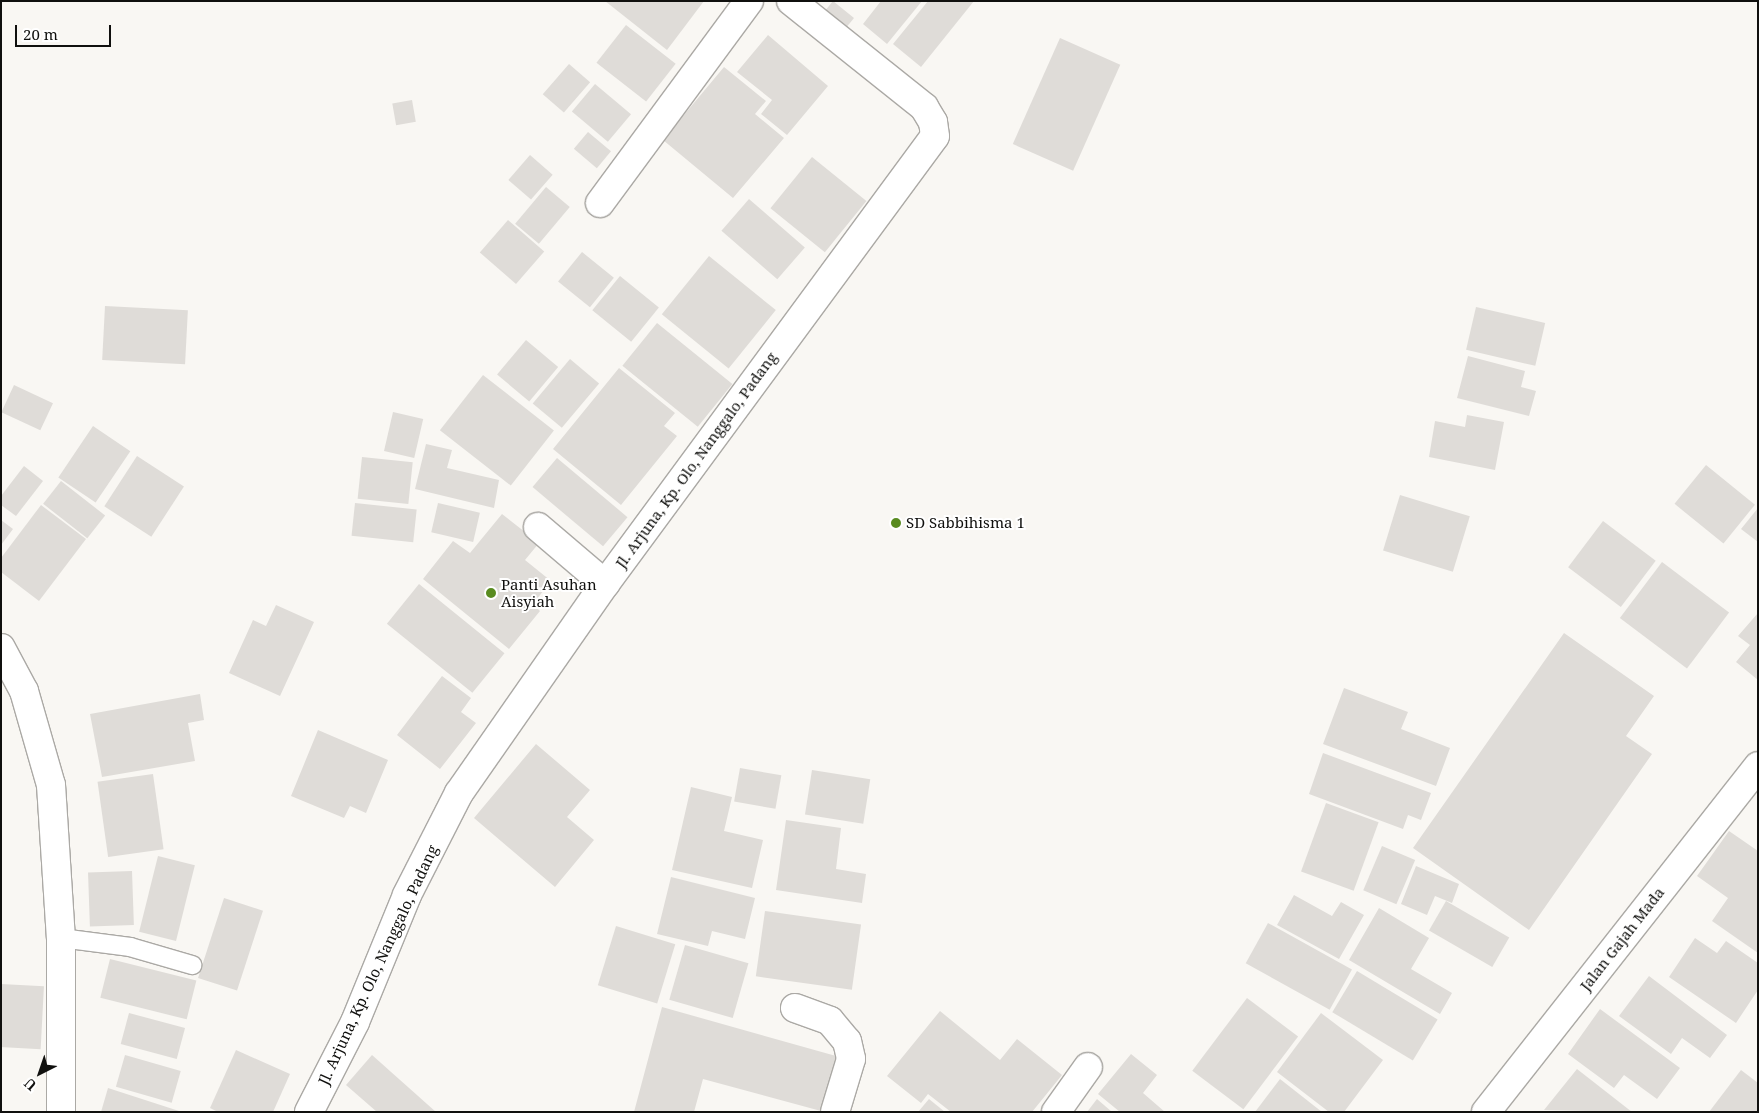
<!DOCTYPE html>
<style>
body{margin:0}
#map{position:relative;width:1759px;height:1113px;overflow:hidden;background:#f9f7f3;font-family:"Noto Serif",serif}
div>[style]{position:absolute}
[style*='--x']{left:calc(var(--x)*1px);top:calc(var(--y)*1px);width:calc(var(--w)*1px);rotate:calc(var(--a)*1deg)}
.building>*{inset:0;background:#dfdcd8;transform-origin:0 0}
.roads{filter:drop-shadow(1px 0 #aba9a5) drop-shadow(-1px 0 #aba9a5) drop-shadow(0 1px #aba9a5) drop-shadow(0 -1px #aba9a5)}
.lane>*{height:18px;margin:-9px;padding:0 9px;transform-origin:9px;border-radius:9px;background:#fff}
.street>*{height:28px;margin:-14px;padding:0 14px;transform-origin:14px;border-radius:14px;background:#fff}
.secondary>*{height:28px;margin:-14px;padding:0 14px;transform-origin:14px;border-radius:14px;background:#fff}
.dots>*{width:14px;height:14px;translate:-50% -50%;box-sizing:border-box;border:2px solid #fff;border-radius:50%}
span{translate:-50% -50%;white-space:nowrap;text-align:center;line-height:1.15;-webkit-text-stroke:4px #fff;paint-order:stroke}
.street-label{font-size:15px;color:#10100e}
.poi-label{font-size:15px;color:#10100e}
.left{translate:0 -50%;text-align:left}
.frame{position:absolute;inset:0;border:2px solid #10100e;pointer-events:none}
.north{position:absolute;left:15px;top:1048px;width:50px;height:50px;-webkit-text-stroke:4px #fff;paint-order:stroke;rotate:221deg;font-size:14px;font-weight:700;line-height:20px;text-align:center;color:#10100e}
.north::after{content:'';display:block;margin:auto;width:18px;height:22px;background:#10100e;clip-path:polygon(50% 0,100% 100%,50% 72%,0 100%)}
.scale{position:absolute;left:15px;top:25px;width:96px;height:22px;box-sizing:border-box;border:2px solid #10100e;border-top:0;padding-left:6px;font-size:15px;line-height:18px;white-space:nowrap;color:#10100e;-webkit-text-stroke:4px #fff;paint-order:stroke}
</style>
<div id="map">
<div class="building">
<div style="clip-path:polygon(605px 1px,704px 1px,667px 50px)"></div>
<div style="left:833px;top:1px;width:27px;height:22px;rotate:39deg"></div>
<div style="clip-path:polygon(881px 1px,922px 1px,887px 44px,863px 24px)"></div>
<div style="clip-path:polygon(928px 1px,974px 1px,921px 67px,893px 44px)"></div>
<div style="left:626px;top:25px;width:63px;height:48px;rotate:38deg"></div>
<div style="clip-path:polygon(768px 35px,828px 86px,787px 135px,761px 114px,772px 100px,737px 72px)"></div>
<div style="left:1060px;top:38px;width:66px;height:116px;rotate:24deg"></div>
<div style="left:569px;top:64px;width:28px;height:40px;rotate:41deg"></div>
<div style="clip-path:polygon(724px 67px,766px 101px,755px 114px,784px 138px,733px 198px,663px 140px)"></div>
<div style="left:595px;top:84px;width:47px;height:36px;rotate:40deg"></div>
<div style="left:412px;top:100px;width:22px;height:20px;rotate:80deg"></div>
<div style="left:588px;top:132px;width:30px;height:22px;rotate:40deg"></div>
<div style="left:530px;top:155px;width:30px;height:33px;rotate:41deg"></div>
<div style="left:812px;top:157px;width:70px;height:66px;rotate:39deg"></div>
<div style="left:546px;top:187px;width:31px;height:48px;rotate:40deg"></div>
<div style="left:749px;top:199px;width:74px;height:42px;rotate:41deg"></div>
<div style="left:508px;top:220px;width:48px;height:43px;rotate:41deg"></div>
<div style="left:582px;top:252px;width:41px;height:38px;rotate:39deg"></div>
<div style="left:709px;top:256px;width:86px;height:75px;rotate:39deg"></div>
<div style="left:620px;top:276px;width:50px;height:44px;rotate:39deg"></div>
<div style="left:105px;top:306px;width:83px;height:54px;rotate:3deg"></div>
<div style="left:1476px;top:307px;width:71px;height:44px;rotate:13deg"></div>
<div style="left:657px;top:323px;width:97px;height:55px;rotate:39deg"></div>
<div style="left:526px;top:340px;width:42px;height:45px;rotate:40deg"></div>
<div style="clip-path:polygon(1468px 356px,1525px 371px,1521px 387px,1536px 391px,1529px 416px,1457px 398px)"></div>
<div style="left:570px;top:359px;width:38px;height:58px;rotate:40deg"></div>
<div style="clip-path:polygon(619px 368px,675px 413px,664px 426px,677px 436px,621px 505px,553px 449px)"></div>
<div style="left:483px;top:375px;width:90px;height:70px;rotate:38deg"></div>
<div style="left:14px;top:385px;width:43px;height:30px;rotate:25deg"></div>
<div style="left:393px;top:412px;width:31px;height:40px;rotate:13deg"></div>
<div style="clip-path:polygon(1467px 415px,1504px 422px,1495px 470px,1429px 457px,1435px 421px,1465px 427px)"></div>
<div style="left:93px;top:426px;width:45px;height:62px;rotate:34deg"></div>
<div style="clip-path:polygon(426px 444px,452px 450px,447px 468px,499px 480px,494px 508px,415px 489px)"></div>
<div style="left:137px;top:456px;width:56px;height:60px;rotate:33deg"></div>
<div style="left:362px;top:457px;width:51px;height:42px;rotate:6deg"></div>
<div style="left:557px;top:458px;width:92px;height:38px;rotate:40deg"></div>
<div style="left:1706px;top:465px;width:63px;height:50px;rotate:39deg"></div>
<div style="clip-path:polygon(24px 466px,43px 481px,16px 516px,1px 505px,1px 496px)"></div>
<div style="left:61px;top:481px;width:56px;height:29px;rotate:38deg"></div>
<div style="left:1400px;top:495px;width:73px;height:58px;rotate:17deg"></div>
<div style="left:355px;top:503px;width:62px;height:33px;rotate:6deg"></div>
<div style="left:438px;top:503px;width:43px;height:30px;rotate:13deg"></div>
<div style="clip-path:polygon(41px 505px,86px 539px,39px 601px,1px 572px,1px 558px)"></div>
<div style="clip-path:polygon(1758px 508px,1758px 542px,1741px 529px)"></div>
<div style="clip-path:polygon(502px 514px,539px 543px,525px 560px,551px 581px,533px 604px,540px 611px,509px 649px,423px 579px,453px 541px,470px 553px)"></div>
<div style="clip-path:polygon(1px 520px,13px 529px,1px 545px)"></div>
<div style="left:1603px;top:521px;width:66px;height:58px;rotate:37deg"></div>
<div style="left:1662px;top:562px;width:84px;height:70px;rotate:37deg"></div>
<div style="left:419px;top:584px;width:110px;height:51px;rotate:39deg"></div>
<div style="clip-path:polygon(276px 605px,314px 622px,280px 696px,229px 673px,253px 620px,266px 626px)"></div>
<div style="clip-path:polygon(1758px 613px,1758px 680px,1736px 662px,1750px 645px,1738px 636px)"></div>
<div style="clip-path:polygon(1564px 633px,1654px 696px,1626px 736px,1652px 754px,1529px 930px,1413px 848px)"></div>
<div style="clip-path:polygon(442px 676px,471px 698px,461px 712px,476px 723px,440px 769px,397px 735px)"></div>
<div style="clip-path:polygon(1344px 688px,1408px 712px,1401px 729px,1450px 748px,1436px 786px,1323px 744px)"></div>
<div style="clip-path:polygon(200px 694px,204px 720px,188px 723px,195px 761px,102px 777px,90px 714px)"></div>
<div style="clip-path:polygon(318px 730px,388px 760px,366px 813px,350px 806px,344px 818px,291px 796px)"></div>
<div style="clip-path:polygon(536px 744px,590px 790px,567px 817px,594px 840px,555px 887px,474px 818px)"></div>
<div style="clip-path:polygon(1323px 753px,1431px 793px,1421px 820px,1408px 815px,1403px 829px,1309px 794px)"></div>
<div style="left:740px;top:768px;width:42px;height:34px;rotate:10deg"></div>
<div style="left:812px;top:770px;width:59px;height:45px;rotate:9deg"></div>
<div style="left:153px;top:774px;width:76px;height:56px;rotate:82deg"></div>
<div style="clip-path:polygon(691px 787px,732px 797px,724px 831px,763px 840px,752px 888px,672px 870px)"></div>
<div style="left:1326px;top:803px;width:56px;height:73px;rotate:20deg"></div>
<div style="clip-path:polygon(786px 820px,841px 828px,836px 869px,866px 874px,862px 903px,776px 890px)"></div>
<div style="clip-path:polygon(1729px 831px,1758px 851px,1758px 953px,1712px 921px,1728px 898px,1697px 876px)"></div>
<div style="left:1382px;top:846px;width:36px;height:48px;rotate:23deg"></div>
<div style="left:158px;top:856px;width:38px;height:78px;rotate:14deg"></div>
<div style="clip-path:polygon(1416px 866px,1459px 884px,1452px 903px,1435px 896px,1427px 915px,1401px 904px)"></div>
<div style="left:132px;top:871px;width:54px;height:44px;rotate:88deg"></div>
<div style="clip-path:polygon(671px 877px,755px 898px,745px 939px,712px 931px,708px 946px,657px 934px)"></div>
<div style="clip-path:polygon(1294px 895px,1332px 916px,1341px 902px,1364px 915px,1339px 959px,1277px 925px)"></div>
<div style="left:224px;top:898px;width:41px;height:84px;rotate:18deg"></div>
<div style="left:1446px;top:901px;width:73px;height:34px;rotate:30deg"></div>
<div style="clip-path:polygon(1379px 908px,1429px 938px,1411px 969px,1452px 993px,1440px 1014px,1349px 960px)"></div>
<div style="left:765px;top:911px;width:97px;height:66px;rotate:8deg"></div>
<div style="left:1268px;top:923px;width:96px;height:46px;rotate:29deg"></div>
<div style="left:616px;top:926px;width:62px;height:62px;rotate:17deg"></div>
<div style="clip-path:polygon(1695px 938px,1717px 953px,1726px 941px,1758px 963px,1758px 990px,1736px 1023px,1669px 977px)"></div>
<div style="left:685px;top:945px;width:66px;height:57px;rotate:16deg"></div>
<div style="left:110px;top:959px;width:89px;height:40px;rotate:14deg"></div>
<div style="left:1357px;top:971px;width:94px;height:48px;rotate:31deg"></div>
<div style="clip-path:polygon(1649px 976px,1727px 1035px,1710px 1058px,1682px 1038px,1671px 1054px,1619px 1016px)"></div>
<div style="left:1px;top:984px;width:43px;height:63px;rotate:3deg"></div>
<div style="left:1247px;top:998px;width:64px;height:91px;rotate:37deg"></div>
<div style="clip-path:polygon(662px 1007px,836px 1056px,821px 1111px,703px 1079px,694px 1112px,634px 1112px)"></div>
<div style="clip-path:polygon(1600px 1009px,1680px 1068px,1657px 1099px,1624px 1075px,1614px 1088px,1568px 1054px)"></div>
<div style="clip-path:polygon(940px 1011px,1000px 1060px,1017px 1039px,1062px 1075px,1032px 1112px,951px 1112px,928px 1094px,921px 1103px,887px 1076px)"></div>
<div style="left:129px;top:1013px;width:58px;height:32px;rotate:15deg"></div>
<div style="clip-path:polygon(1321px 1013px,1383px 1060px,1344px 1112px,1329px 1112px,1277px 1072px)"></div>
<div style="clip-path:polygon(236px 1050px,290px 1074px,273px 1112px,218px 1112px,210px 1108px)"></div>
<div style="clip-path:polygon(1131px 1054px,1157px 1075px,1143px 1093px,1165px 1112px,1120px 1112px,1098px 1094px)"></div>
<div style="left:125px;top:1055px;width:58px;height:33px;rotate:16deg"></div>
<div style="clip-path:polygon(372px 1055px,436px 1112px,377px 1112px,346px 1085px)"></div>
<div style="clip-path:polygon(1577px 1069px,1632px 1112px,1544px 1110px)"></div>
<div style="clip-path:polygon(1741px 1070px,1758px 1083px,1758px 1112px,1709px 1112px)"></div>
<div style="clip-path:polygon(1280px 1079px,1322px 1112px,1255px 1112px)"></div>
<div style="clip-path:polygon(108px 1088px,179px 1111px,179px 1112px,101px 1112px)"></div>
<div style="clip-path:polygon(929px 1099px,945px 1112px,918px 1112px)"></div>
<div style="clip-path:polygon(1097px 1099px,1112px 1112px,1087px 1112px)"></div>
</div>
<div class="roads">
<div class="lane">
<div style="--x:61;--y:938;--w:70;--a:7.4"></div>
<div style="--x:130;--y:947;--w:65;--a:16.2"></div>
</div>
<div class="street">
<div style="--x:600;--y:203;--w:251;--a:-53.6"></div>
<div style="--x:538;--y:527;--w:88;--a:40.4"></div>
<div style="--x:1;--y:648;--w:49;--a:61.9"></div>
<div style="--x:24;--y:691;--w:98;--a:74"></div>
<div style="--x:51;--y:785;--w:153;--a:86.3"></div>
<div style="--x:61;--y:938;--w:174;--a:90"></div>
<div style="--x:795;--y:1008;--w:37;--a:20"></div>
<div style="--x:830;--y:1021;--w:26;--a:50"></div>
<div style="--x:847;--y:1041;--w:18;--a:77"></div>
<div style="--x:851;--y:1059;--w:55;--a:106.8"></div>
<div style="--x:309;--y:1112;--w:101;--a:-62.9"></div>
<div style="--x:355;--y:1022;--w:137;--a:-67.7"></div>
<div style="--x:407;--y:895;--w:114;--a:-63"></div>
<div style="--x:459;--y:793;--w:255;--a:-55.1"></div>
<div style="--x:605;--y:584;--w:556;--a:-53.62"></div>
<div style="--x:935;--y:136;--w:14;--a:-98"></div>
<div style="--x:933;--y:122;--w:17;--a:-121"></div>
<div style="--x:924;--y:107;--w:170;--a:-141.4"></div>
<div style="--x:1056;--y:1112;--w:55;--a:-54.6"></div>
</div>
<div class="secondary">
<div style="--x:1486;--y:1112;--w:440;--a:-51.8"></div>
</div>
</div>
<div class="dots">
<div style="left:896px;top:523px;background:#598b20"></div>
<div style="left:491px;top:593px;background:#598b20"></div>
</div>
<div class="street-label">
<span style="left:696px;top:460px;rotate:-54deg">Jl. Arjuna, Kp. Olo, Nanggalo, Padang</span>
<span style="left:1622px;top:939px;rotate:-52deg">Jalan Gajah Mada</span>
<span style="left:378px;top:965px;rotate:-65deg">Jl. Arjuna, Kp. Olo, Nanggalo, Padang</span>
</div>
<div class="poi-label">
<span class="left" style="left:906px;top:523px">SD Sabbihisma 1</span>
<span class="left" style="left:501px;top:593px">Panti Asuhan<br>Aisyiah</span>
</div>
<div class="frame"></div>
<div class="north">U</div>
<div class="scale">20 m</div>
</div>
